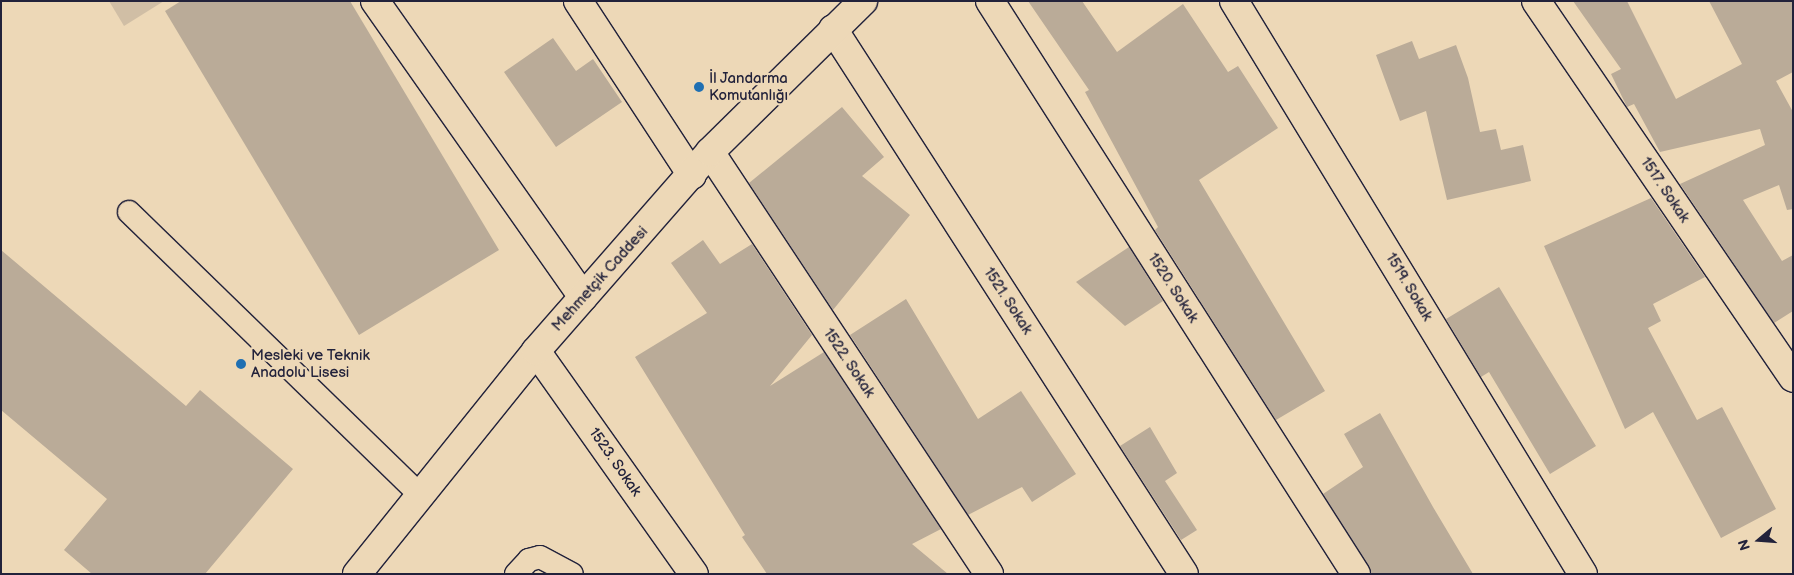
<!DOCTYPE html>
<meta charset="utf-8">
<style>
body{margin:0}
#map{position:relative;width:1794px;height:575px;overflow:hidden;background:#edd8b7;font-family:"Balsamiq Sans",sans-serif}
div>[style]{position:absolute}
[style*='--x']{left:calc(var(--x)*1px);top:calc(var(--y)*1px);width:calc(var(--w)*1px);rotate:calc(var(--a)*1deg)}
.green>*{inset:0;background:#d0bea5}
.building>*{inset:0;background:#baab98}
.roads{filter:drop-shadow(1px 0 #22223b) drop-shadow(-1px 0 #22223b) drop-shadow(0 1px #22223b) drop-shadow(0 -1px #22223b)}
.service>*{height:22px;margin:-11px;padding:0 11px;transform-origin:11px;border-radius:11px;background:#edd8b7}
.minor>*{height:28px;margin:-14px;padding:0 14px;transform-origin:14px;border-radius:14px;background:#edd8b7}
.dots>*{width:14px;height:14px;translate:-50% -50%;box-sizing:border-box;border:2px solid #edd8b7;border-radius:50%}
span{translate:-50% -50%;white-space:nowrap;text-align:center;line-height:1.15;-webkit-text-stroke:4.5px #edd8b7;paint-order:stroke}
.poi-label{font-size:15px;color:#22223b}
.left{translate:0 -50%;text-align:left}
.street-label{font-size:15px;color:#22223b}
.frame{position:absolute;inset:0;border:2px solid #22223b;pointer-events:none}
.north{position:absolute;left:1734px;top:515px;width:50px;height:50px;-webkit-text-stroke:4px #edd8b7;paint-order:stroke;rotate:252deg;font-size:14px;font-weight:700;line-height:20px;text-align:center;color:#22223b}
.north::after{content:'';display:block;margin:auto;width:18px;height:22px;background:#22223b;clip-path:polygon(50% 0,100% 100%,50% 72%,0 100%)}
</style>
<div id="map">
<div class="green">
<div style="clip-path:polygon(109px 1px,164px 1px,124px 26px)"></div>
</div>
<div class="building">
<div style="clip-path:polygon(181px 1px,350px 1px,499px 250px,359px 335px,165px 11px)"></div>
<div style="clip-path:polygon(1028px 1px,1082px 1px,1117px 52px,1183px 4px,1228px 72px,1238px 66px,1278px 128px,1199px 180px,1325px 391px,1276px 420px,1155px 230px,1158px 227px,1085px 92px,1089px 90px)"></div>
<div style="clip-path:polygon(1573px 1px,1627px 1px,1676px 99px,1742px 64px,1709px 1px,1793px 1px,1793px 72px,1776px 81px,1793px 112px,1793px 209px,1787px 210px,1779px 185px,1743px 200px,1782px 261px,1793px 255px,1793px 311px,1774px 323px,1680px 184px,1765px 145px,1760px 129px,1660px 152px,1634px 104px,1627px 107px,1611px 74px,1621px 69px)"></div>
<div style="clip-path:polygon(553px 38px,576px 71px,593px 59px,622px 102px,556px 147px,504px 72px)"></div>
<div style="clip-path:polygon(1412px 41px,1419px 59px,1456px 45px,1468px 78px,1480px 132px,1496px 129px,1501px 150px,1523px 145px,1531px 181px,1447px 200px,1426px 111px,1400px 121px,1376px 55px)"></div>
<div style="clip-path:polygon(842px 107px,884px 157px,862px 176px,910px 215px,833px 310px,749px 183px)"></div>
<div style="clip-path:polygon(1651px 198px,1705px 277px,1653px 304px,1661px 321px,1648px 328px,1697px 420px,1722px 407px,1776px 509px,1721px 538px,1653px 412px,1625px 429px,1544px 246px)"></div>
<div style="clip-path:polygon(703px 240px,720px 264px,752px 244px,812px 335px,770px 386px,824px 352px,941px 529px,912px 544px,948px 574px,767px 574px,742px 537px,745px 535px,635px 357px,707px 313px,671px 263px)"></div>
<div style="clip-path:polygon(1129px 247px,1163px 301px,1125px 326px,1076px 282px)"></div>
<div style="clip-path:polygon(1px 250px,186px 406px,200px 390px,293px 469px,205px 574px,92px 574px,64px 550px,107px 499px,1px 410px)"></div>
<div style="clip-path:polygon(1499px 287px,1596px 446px,1550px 474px,1489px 372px,1481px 377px,1446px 319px)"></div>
<div style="clip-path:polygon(906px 299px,978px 419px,1021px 391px,1076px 474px,1032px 502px,1022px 487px,968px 515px,850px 335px)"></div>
<div style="clip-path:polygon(1380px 413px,1433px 507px,1473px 574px,1372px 574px,1323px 494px,1363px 467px,1344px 434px)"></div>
<div style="clip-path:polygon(1150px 427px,1177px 473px,1165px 481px,1197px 530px,1181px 540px,1120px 446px)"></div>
</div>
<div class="roads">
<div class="service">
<div style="--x:129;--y:212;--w:406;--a:44.2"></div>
<div style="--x:516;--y:574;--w:19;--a:-47"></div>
<div style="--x:529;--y:560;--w:11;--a:-15"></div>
<div style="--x:540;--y:557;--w:36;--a:28"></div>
</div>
<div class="minor">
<div style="--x:375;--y:1;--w:362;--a:54.9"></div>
<div style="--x:578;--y:1;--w:208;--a:56.8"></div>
<div style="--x:990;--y:1;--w:680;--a:57.43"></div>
<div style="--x:1234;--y:1;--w:671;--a:58.66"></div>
<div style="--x:1536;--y:1;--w:456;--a:55.7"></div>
<div style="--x:833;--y:29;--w:648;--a:57.22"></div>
<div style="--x:710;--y:152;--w:506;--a:56.53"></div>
<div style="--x:536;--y:351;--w:273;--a:54.7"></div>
<div style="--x:357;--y:574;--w:286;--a:-51.2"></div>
<div style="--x:536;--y:351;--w:264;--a:-48.8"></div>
<div style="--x:710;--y:152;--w:215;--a:-44.6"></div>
</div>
</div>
<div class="dots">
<div style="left:699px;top:87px;background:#1f6fb2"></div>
<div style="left:241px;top:364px;background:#1f6fb2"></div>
</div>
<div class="poi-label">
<span class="left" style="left:709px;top:87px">İl Jandarma<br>Komutanlığı</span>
<span class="left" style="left:251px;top:364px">Mesleki ve Teknik<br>Anadolu Lisesi</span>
</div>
<div class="street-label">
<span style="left:1665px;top:190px;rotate:56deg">1517. Sokak</span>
<span style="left:600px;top:279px;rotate:-48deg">Mehmetçik Caddesi</span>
<span style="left:1409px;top:287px;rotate:59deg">1519. Sokak</span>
<span style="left:1173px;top:288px;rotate:57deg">1520. Sokak</span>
<span style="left:1008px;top:301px;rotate:57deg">1521. Sokak</span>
<span style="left:849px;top:363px;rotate:56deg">1522. Sokak</span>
<span style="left:615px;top:462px;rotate:55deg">1523. Sokak</span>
</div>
<div class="frame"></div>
<div class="north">N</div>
</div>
